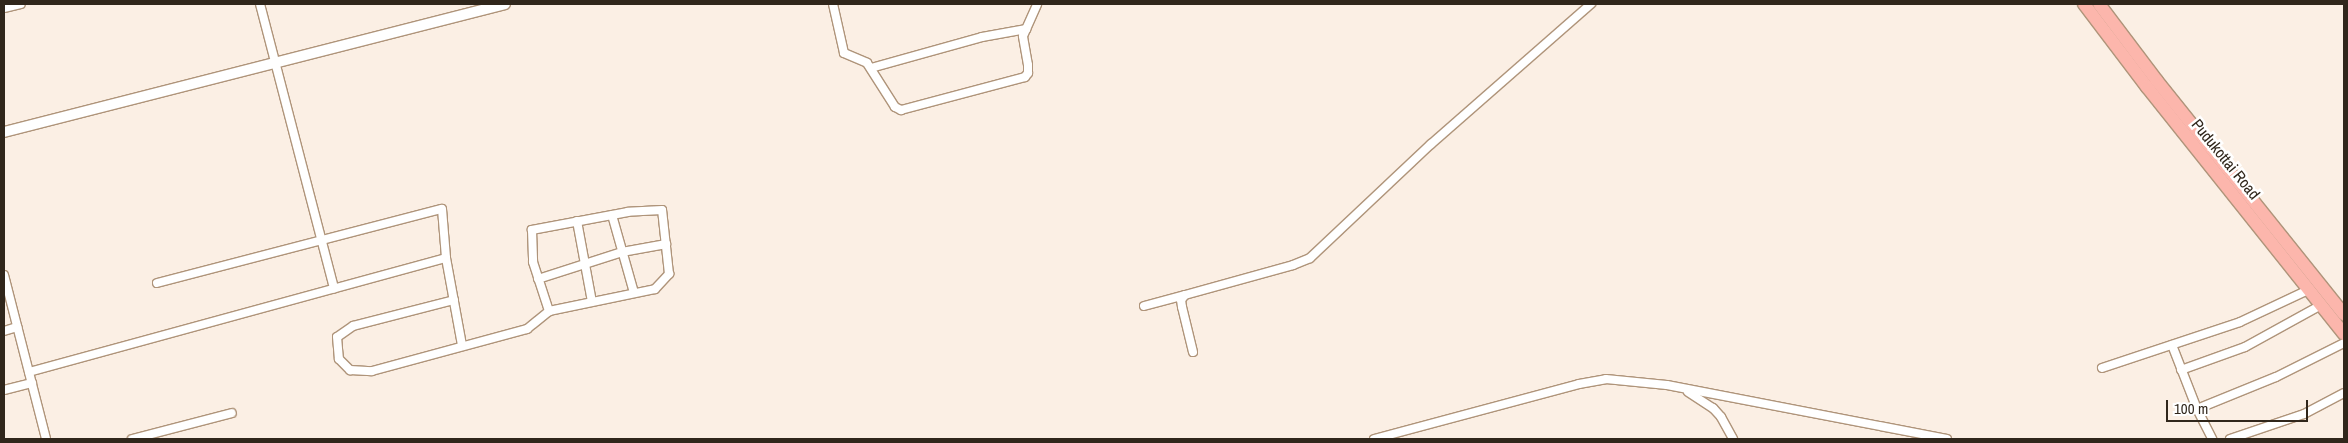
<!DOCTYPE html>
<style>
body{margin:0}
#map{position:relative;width:2348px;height:443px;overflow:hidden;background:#fbefe4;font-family:"Archivo Narrow",sans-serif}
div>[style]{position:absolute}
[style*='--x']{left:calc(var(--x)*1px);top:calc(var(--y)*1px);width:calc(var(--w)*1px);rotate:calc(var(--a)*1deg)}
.roads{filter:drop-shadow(1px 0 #af947a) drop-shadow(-1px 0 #af947a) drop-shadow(0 1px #af947a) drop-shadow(0 -1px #af947a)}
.minor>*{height:8px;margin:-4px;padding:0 4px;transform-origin:4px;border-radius:4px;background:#fff}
.tertiary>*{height:10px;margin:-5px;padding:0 5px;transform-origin:5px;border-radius:5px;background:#fff}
.trunk>*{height:12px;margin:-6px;padding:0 6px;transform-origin:6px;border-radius:6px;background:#fcb6ac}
span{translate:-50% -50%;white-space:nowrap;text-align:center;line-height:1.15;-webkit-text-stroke:5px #fff;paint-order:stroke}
.street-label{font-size:16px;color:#30261b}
.frame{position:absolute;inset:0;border:5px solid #30261b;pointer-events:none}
.scale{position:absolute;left:2166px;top:400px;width:142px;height:22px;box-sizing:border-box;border:2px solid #30261b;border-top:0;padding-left:6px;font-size:15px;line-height:18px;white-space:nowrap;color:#30261b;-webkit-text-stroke:4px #fff;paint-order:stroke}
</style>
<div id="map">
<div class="roads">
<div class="minor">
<div style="--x:260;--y:4;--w:294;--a:75.4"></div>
<div style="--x:833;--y:4;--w:50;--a:77.3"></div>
<div style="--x:844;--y:53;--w:25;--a:23"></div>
<div style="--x:867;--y:63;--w:52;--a:57.5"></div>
<div style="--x:895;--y:107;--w:7;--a:27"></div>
<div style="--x:901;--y:110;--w:128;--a:-14.9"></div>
<div style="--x:1025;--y:77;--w:5;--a:-53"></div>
<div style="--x:1028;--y:73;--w:8;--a:-90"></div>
<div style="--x:1028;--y:65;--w:29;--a:-100"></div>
<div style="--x:1023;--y:36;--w:35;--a:-66"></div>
<div style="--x:4;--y:8;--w:17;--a:-13"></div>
<div style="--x:871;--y:68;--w:115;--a:-15.6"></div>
<div style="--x:982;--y:37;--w:45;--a:-10.3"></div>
<div style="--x:612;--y:215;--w:81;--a:74.2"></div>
<div style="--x:577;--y:221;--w:82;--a:79.5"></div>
<div style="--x:4;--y:275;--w:169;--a:75.6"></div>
<div style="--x:538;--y:279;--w:88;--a:-17.8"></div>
<div style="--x:622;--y:252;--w:45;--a:-10.3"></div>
<div style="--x:157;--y:283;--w:294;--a:-14.6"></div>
<div style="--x:442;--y:209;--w:49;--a:85.3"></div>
<div style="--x:446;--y:258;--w:88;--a:79.6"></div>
<div style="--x:454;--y:300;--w:104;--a:165.6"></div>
<div style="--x:353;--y:326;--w:19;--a:145"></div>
<div style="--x:337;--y:337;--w:22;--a:85"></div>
<div style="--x:339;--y:359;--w:16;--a:45"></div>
<div style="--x:350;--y:370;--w:22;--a:3"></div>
<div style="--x:372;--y:371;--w:161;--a:-15.2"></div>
<div style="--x:527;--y:329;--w:28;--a:-39"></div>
<div style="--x:549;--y:311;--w:108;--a:-11.7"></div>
<div style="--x:655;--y:289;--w:21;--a:-47"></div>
<div style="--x:669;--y:274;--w:64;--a:-96.2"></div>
<div style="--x:662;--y:210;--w:34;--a:177"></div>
<div style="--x:628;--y:212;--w:98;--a:169.4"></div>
<div style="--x:532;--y:230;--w:32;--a:88"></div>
<div style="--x:533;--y:262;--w:52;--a:71.9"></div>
<div style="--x:1144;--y:306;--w:42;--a:-15"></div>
<div style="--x:4;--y:331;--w:14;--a:-17"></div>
<div style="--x:2172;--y:345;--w:69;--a:68.7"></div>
<div style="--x:2197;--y:409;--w:34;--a:63"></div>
<div style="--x:1193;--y:352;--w:46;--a:-103.7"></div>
<div style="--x:1182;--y:307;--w:7;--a:-98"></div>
<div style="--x:1181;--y:300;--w:6;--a:-51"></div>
<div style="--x:1185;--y:295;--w:112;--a:-15.5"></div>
<div style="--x:1293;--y:265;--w:18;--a:-22"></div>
<div style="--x:1310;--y:258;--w:166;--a:-43.3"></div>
<div style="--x:1431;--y:144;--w:213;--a:-41.2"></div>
<div style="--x:2102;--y:368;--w:145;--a:-18.4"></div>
<div style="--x:2240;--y:322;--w:75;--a:-25.2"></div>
<div style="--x:2181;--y:370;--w:68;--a:-19.8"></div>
<div style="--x:2245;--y:347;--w:87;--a:-28.9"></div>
<div style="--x:29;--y:372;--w:432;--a:-15.3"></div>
<div style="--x:4;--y:390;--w:29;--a:-14"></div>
<div style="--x:1688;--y:392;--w:30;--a:33"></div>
<div style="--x:1713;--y:408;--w:12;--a:48"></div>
<div style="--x:1721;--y:417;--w:25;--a:61"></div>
<div style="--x:2197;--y:409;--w:85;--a:-22.1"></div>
<div style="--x:2276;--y:377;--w:76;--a:-26.6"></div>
<div style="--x:132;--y:439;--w:103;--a:-14.6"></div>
<div style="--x:1374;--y:439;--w:212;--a:-15"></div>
<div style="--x:1579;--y:384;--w:27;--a:-10"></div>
<div style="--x:1606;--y:379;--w:61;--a:5.6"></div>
<div style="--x:1667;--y:385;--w:285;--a:10.9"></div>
<div style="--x:2230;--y:439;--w:78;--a:-18.7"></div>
<div style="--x:2304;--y:414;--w:45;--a:-27.7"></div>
</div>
<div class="tertiary">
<div style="--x:4;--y:132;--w:517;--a:-14.33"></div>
</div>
<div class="trunk">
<div style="--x:2084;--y:4;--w:104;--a:52.8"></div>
<div style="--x:2147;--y:87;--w:316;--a:51.4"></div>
<div style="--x:2099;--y:4;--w:96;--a:53"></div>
<div style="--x:2157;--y:81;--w:299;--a:51.3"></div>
</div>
</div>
<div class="street-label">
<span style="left:2226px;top:159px;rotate:51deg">Pudukottai Road</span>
</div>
<div class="frame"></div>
<div class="scale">100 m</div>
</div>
